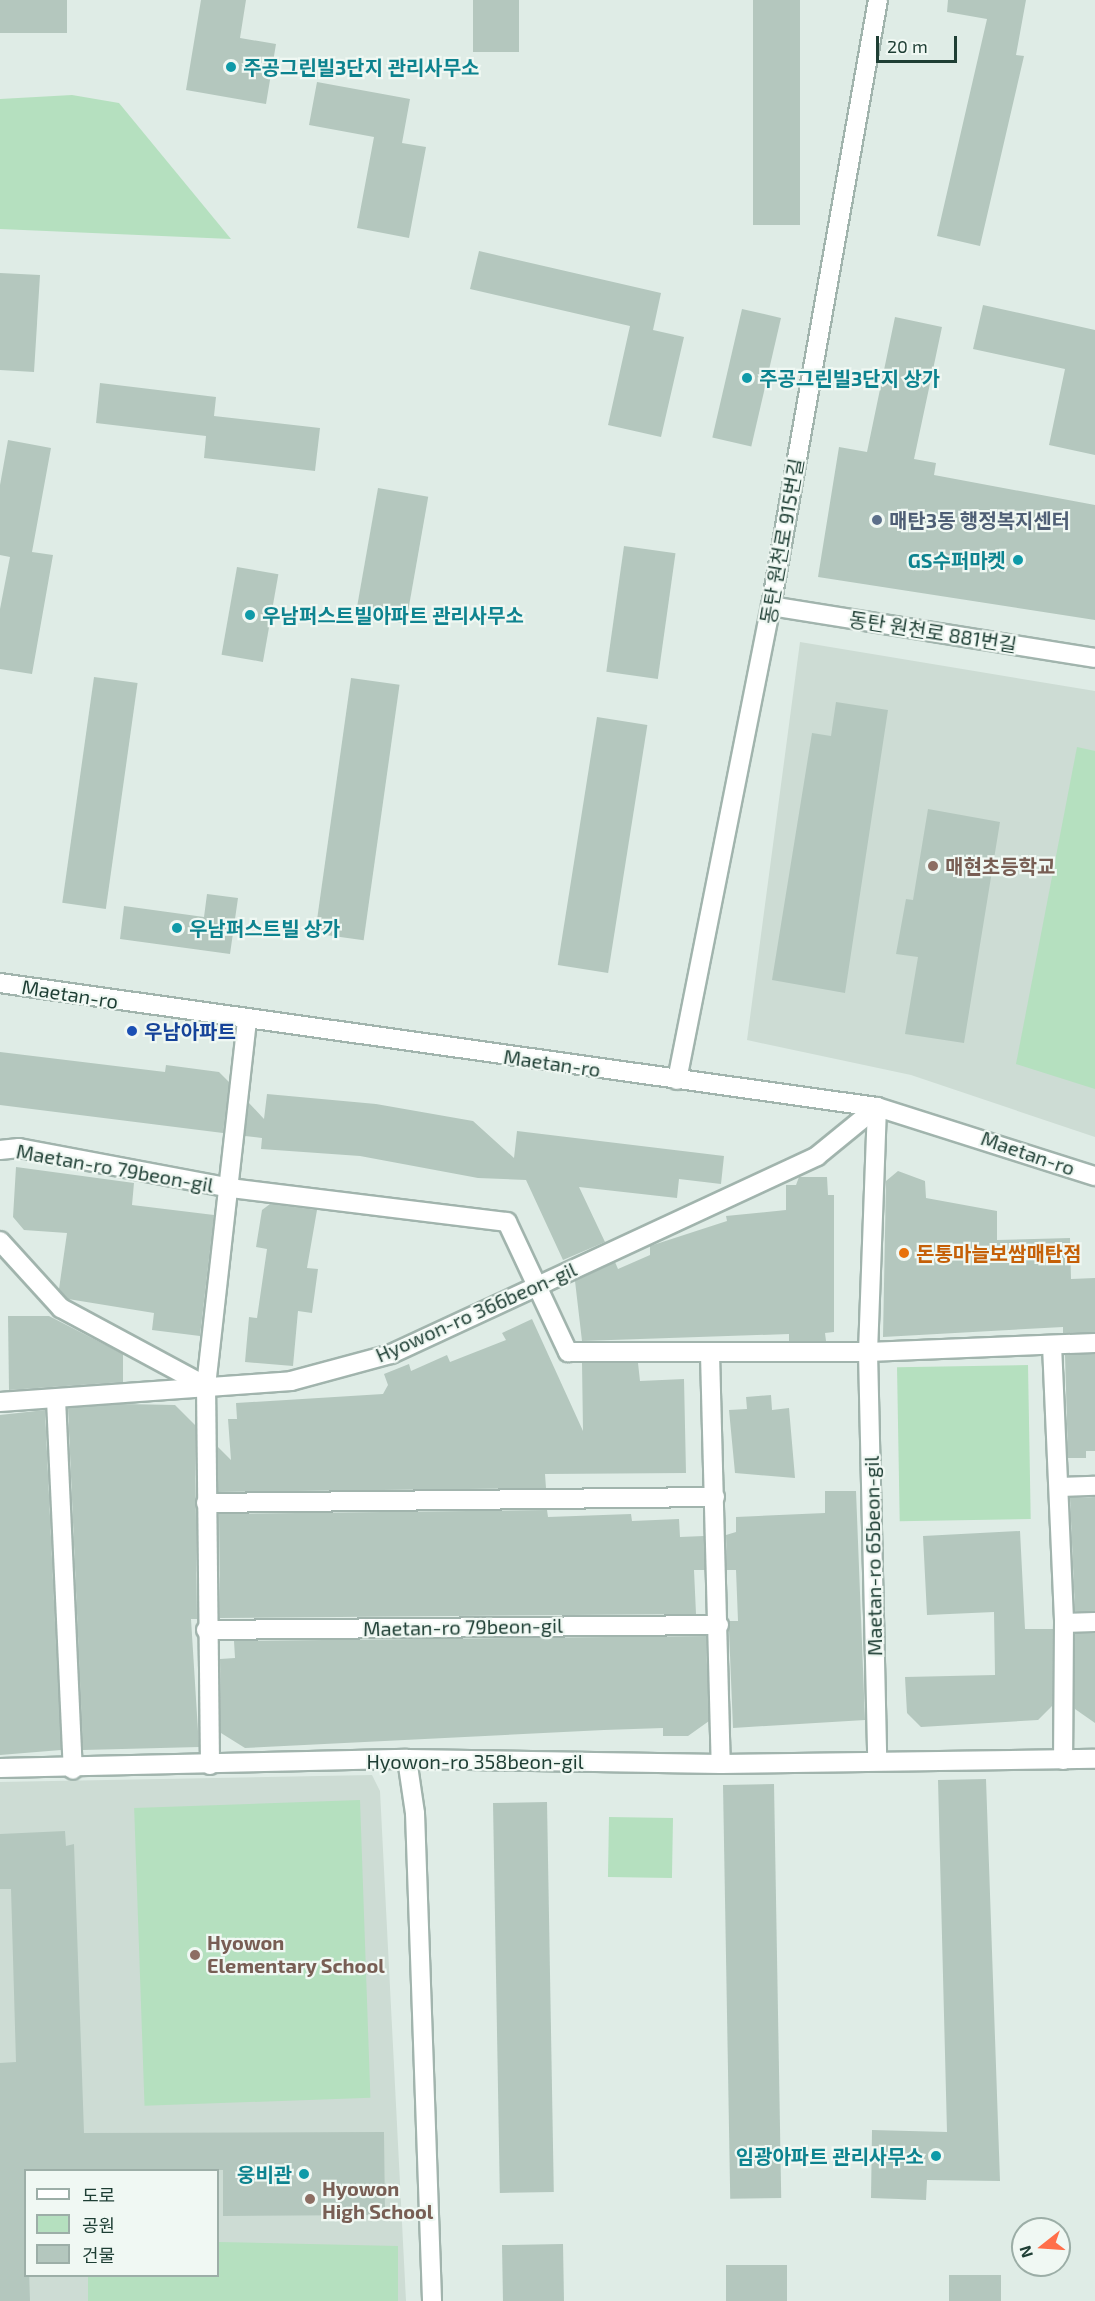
<!DOCTYPE html>
<meta charset="utf-8">
<style>
body{margin:0}
#map{position:relative;width:1095px;height:2301px;overflow:hidden;background:#dfece6;font-family:"Exo 2","Noto Sans KR",sans-serif}
div>[style]{position:absolute}
[style*='--x']{left:calc(var(--x)*1px);top:calc(var(--y)*1px);width:calc(var(--w)*1px);rotate:calc(var(--a)*1deg)}
.built>*{inset:0;background:#cddcd4}
.green>*{inset:0;background:#b5e0bf;transform-origin:0 0}
.building>*{inset:0;background:#b4c7be;transform-origin:0 0}
.roads{filter:drop-shadow(2px 0 #a1b4ad) drop-shadow(-2px 0 #a1b4ad) drop-shadow(0 2px #a1b4ad) drop-shadow(0 -2px #a1b4ad)}
.street>*{height:18px;margin:-9px;padding:0 9px;transform-origin:9px;border-radius:9px;background:#fff}
.secondary>*{height:18px;margin:-9px;padding:0 9px;transform-origin:9px;border-radius:9px;background:#fff}
.dots>*{width:16px;height:16px;translate:-50% -50%;box-sizing:border-box;border:3px solid #f0f8f3;border-radius:50%}
span{translate:-50% -50%;white-space:nowrap;text-align:center;line-height:1.15;-webkit-text-stroke:4.5px #f0f8f3;paint-order:stroke}
.culture-label{font-size:20px;color:#0d838f;font-weight:700}
.left{translate:0 -50%;text-align:left}
.right{translate:-100% -50%;text-align:right}
.service-label{font-size:20px;color:#4e5e75;font-weight:700}
.street-label{font-size:20px;color:#1e3e34}
.education-label{font-size:20px;color:#785e54;font-weight:700}
.transit-label{font-size:20px;color:#164399;font-weight:700}
.food-label{font-size:20px;color:#c56008;font-weight:700}
.legend{position:absolute;left:24px;top:2169px;width:195px;height:108px;box-sizing:border-box;background:#f0f8f3;border:2px solid #9caea7;margin:0;padding:8px 10px;list-style:none;font-size:18px;color:#1e3e34}
.legend li{display:flex;align-items:center;gap:12px;height:30px}
.legend b{width:30px;border:2px solid #9caea7}
.north{position:absolute;left:1011px;top:2217px;width:60px;height:60px;box-sizing:border-box;background:#f0f8f3;border:2px solid #9caea7;border-radius:50%;rotate:253deg;font-size:16px;font-weight:700;line-height:24px;text-align:center;color:#1e3e34}
.north::after{content:'';display:block;margin:auto;width:21px;height:27px;background:#ff6f4a;clip-path:polygon(50% 0,100% 100%,50% 72%,0 100%)}
.scale{position:absolute;left:876px;top:36px;width:81px;height:27px;box-sizing:border-box;border:3px solid #1e3e34;border-top:0;padding-left:8px;font-size:18px;line-height:21px;white-space:nowrap;color:#1e3e34;-webkit-text-stroke:4px #f0f8f3;paint-order:stroke}
</style>
<div id="map">
<div class="built">
<div style="clip-path:polygon(800px 642px,1095px 691px,1095px 1137px,911px 1075px,747px 1040px)"></div>
<div style="clip-path:polygon(evenodd,372px 1775px,380px 1791px,406px 2301px,0 2301px,0 1782px,372px 1775px,26px 2170px,218px 2170px,218px 2276px,26px 2276px,26px 2170px)"></div>
</div>
<div class="green">
<div style="clip-path:polygon(72px 95px,119px 103px,231px 239px,0 229px,0 99px)"></div>
<div style="clip-path:polygon(1077px 747px,1095px 751px,1095px 1089px,1016px 1064px)"></div>
<div style="left:1028px;top:1365px;width:154px;height:131px;rotate:89deg"></div>
<div style="left:360px;top:1800px;width:298px;height:226px;rotate:88deg"></div>
<div style="left:609px;top:1817px;width:64px;height:60px;rotate:1deg"></div>
<div style="clip-path:polygon(218px 2242px,398px 2246px,398px 2301px,88px 2301px,88px 2276px,218px 2276px)"></div>
</div>
<div class="building">
<div style="left:0;top:0;width:67px;height:33px"></div>
<div style="clip-path:polygon(201px 0,246px 0,240px 38px,276px 44px,266px 104px,186px 90px)"></div>
<div style="left:473px;top:0;width:46px;height:52px"></div>
<div style="left:753px;top:0;width:47px;height:225px"></div>
<div style="clip-path:polygon(948px 0,1026px 0,1016px 55px,1024px 56px,980px 246px,937px 236px,987px 19px,947px 12px)"></div>
<div style="clip-path:polygon(317px 82px,410px 99px,402px 143px,426px 147px,409px 238px,357px 228px,374px 137px,309px 125px)"></div>
<div style="clip-path:polygon(479px 251px,661px 293px,653px 330px,684px 337px,661px 437px,608px 425px,630px 326px,470px 289px)"></div>
<div style="clip-path:polygon(0 273px,40px 275px,34px 372px,0 370px)"></div>
<div style="clip-path:polygon(983px 305px,1095px 330px,1095px 455px,1049px 445px,1065px 369px,973px 349px)"></div>
<div style="left:742px;top:309px;width:40px;height:132px;rotate:13deg"></div>
<div style="clip-path:polygon(895px 317px,942px 327px,914px 459px,936px 463px,934px 475px,1095px 505px,1095px 620px,818px 577px,839px 447px,867px 452px)"></div>
<div style="clip-path:polygon(100px 383px,216px 397px,214px 416px,320px 428px,315px 471px,204px 458px,206px 436px,96px 423px)"></div>
<div style="clip-path:polygon(8px 440px,51px 448px,32px 552px,53px 555px,32px 674px,0 669px,0 609px,10px 557px,0 555px,0 485px)"></div>
<div style="left:378px;top:488px;width:51px;height:129px;rotate:10deg"></div>
<div style="left:624px;top:546px;width:52px;height:127px;rotate:8deg"></div>
<div style="left:237px;top:567px;width:42px;height:89px;rotate:10deg"></div>
<div style="left:94px;top:677px;width:44px;height:228px;rotate:8deg"></div>
<div style="left:351px;top:678px;width:49px;height:258px;rotate:8deg"></div>
<div style="clip-path:polygon(836px 702px,888px 710px,845px 993px,772px 980px,812px 733px,831px 736px)"></div>
<div style="left:597px;top:717px;width:51px;height:251px;rotate:9deg"></div>
<div style="clip-path:polygon(928px 809px,1000px 822px,964px 1043px,905px 1034px,918px 957px,896px 954px,906px 899px,913px 900px)"></div>
<div style="clip-path:polygon(207px 894px,238px 898px,230px 954px,120px 939px,124px 906px,204px 917px)"></div>
<div style="clip-path:polygon(0 1052px,165px 1072px,166px 1065px,219px 1072px,229px 1082px,223px 1133px,0 1105px)"></div>
<div style="clip-path:polygon(267px 1094px,376px 1104px,473px 1121px,514px 1158px,517px 1131px,724px 1156px,721px 1184px,679px 1179px,677px 1198px,579px 1187px,605px 1242px,563px 1260px,526px 1180px,478px 1178px,360px 1156px,261px 1149px,262px 1138px,245px 1136px,249px 1103px,264px 1119px)"></div>
<div style="clip-path:polygon(16px 1167px,134px 1183px,132px 1205px,214px 1215px,200px 1336px,152px 1330px,154px 1313px,68px 1299px,59px 1289px,67px 1233px,24px 1230px,13px 1217px)"></div>
<div style="clip-path:polygon(898px 1171px,925px 1181px,926px 1198px,997px 1211px,997px 1240px,1070px 1238px,1071px 1279px,1095px 1278px,1095px 1332px,1063px 1333px,1063px 1327px,883px 1337px,886px 1181px)"></div>
<div style="clip-path:polygon(799px 1177px,827px 1177px,828px 1195px,834px 1195px,834px 1332px,825px 1333px,826px 1341px,789px 1341px,789px 1334px,582px 1341px,575px 1281px,615px 1262px,618px 1269px,650px 1255px,650px 1246px,727px 1221px,726px 1216px,786px 1210px,786px 1185px,796px 1185px)"></div>
<div style="clip-path:polygon(270px 1204px,317px 1210px,307px 1268px,318px 1269px,312px 1313px,298px 1311px,293px 1366px,245px 1362px,249px 1317px,257px 1318px,267px 1249px,256px 1247px,262px 1210px)"></div>
<div style="clip-path:polygon(8px 1316px,49px 1316px,123px 1354px,123px 1382px,9px 1390px)"></div>
<div style="clip-path:polygon(532px 1319px,583px 1431px,582px 1363px,638px 1363px,640px 1381px,684px 1379px,686px 1473px,545px 1474px,546px 1488px,218px 1492px,218px 1447px,231px 1460px,228px 1419px,237px 1419px,236px 1403px,383px 1394px,388px 1385px,384px 1374px,409px 1364px,411px 1371px,447px 1355px,450px 1362px,506px 1340px,502px 1333px)"></div>
<div style="clip-path:polygon(1095px 1354px,1095px 1451px,1086px 1451px,1086px 1458px,1068px 1458px,1065px 1355px)"></div>
<div style="clip-path:polygon(771px 1395px,772px 1410px,789px 1408px,795px 1478px,735px 1473px,729px 1410px,747px 1409px,746px 1397px)"></div>
<div style="clip-path:polygon(124px 1404px,175px 1405px,195px 1425px,197px 1619px,191px 1619px,199px 1747px,83px 1750px,68px 1408px)"></div>
<div style="clip-path:polygon(45px 1410px,61px 1750px,0 1755px,0 1415px)"></div>
<div style="clip-path:polygon(825px 1491px,856px 1491px,865px 1720px,733px 1728px,729px 1631px,729px 1621px,738px 1621px,736px 1570px,727px 1570px,726px 1535px,736px 1532px,736px 1517px,825px 1513px)"></div>
<div style="clip-path:polygon(1095px 1497px,1095px 1611px,1075px 1611px,1070px 1498px)"></div>
<div style="clip-path:polygon(547px 1510px,548px 1517px,631px 1514px,632px 1521px,679px 1519px,680px 1537px,704px 1536px,705px 1570px,694px 1570px,696px 1614px,220px 1618px,219px 1514px)"></div>
<div style="clip-path:polygon(1020px 1531px,1025px 1629px,1053px 1629px,1052px 1706px,1038px 1720px,921px 1727px,907px 1713px,905px 1677px,995px 1675px,994px 1612px,927px 1615px,923px 1536px)"></div>
<div style="clip-path:polygon(1095px 1633px,1095px 1723px,1075px 1709px,1075px 1634px)"></div>
<div style="clip-path:polygon(706px 1636px,709px 1721px,688px 1736px,663px 1736px,663px 1728px,604px 1730px,245px 1748px,221px 1733px,220px 1659px,235px 1658px,234px 1641px)"></div>
<div style="clip-path:polygon(986px 1779px,1000px 2181px,927px 2180px,926px 2200px,871px 2198px,872px 2130px,947px 2132px,938px 1780px)"></div>
<div style="left:774px;top:1784px;width:414px;height:51px;rotate:89deg"></div>
<div style="left:547px;top:1802px;width:390px;height:54px;rotate:89deg"></div>
<div style="clip-path:polygon(65px 1831px,66px 1846px,74px 1844px,84px 2133px,384px 2132px,385px 2215px,223px 2216px,223px 2170px,26px 2170px,30px 2301px,0 2301px,0 2063px,16px 2062px,11px 1889px,0 1889px,0 1834px)"></div>
<div style="left:563px;top:2244px;width:57px;height:61px;rotate:89deg"></div>
<div style="left:726px;top:2265px;width:61px;height:36px"></div>
<div style="left:949px;top:2275px;width:52px;height:26px"></div>
</div>
<div class="roads">
<div class="street">
<div style="--x:771;--y:606;--w:328;--a:9.1"></div>
<div style="--x:677;--y:1080;--w:483;--a:-78.8"></div>
<div style="--x:771;--y:606;--w:615;--a:-79.99"></div>
<div style="--x:877;--y:1107;--w:245;--a:92.1"></div>
<div style="--x:868;--y:1352;--w:408;--a:88.7"></div>
<div style="--x:0;--y:1150;--w:19;--a:-6"></div>
<div style="--x:19;--y:1148;--w:215;--a:10.7"></div>
<div style="--x:230;--y:1188;--w:279;--a:7"></div>
<div style="--x:507;--y:1222;--w:144;--a:64.9"></div>
<div style="--x:568;--y:1352;--w:300;--a:0"></div>
<div style="--x:868;--y:1352;--w:227;--a:-2.3"></div>
<div style="--x:0;--y:1241;--w:91;--a:47.7"></div>
<div style="--x:61;--y:1308;--w:165;--a:28.3"></div>
<div style="--x:1052;--y:1345;--w:278;--a:87.5"></div>
<div style="--x:1064;--y:1623;--w:137;--a:90.4"></div>
<div style="--x:710;--y:1354;--w:410;--a:88.5"></div>
<div style="--x:56;--y:1399;--w:371;--a:87.4"></div>
<div style="--x:0;--y:1402;--w:292;--a:-4.1"></div>
<div style="--x:291;--y:1381;--w:104;--a:-15.1"></div>
<div style="--x:391;--y:1354;--w:470;--a:-24.9"></div>
<div style="--x:817;--y:1156;--w:77;--a:-39.2"></div>
<div style="--x:1060;--y:1487;--w:35;--a:-2"></div>
<div style="--x:206;--y:1503;--w:509;--a:-0.68"></div>
<div style="--x:1064;--y:1623;--w:31;--a:-2"></div>
<div style="--x:206;--y:1630;--w:513;--a:-0.56"></div>
<div style="--x:407;--y:1759;--w:55;--a:81.6"></div>
<div style="--x:415;--y:1813;--w:488;--a:88"></div>
<div style="--x:210;--y:1765;--w:379;--a:-90.6"></div>
<div style="--x:206;--y:1386;--w:367;--a:-83.6"></div>
<div style="--x:0;--y:1768;--w:407;--a:-1.3"></div>
<div style="--x:407;--y:1759;--w:314;--a:0.9"></div>
<div style="--x:721;--y:1764;--w:374;--a:-0.8"></div>
</div>
<div class="secondary">
<div style="--x:0;--y:983;--w:886;--a:8.05"></div>
<div style="--x:877;--y:1107;--w:229;--a:17.6"></div>
</div>
</div>
<div class="dots">
<div style="left:231px;top:67px;background:#0f9aa8"></div>
<div style="left:747px;top:378px;background:#0f9aa8"></div>
<div style="left:877px;top:520px;background:#5c6f8a"></div>
<div style="left:1018px;top:560px;background:#0f9aa8"></div>
<div style="left:250px;top:615px;background:#0f9aa8"></div>
<div style="left:933px;top:866px;background:#8d6e63"></div>
<div style="left:177px;top:928px;background:#0f9aa8"></div>
<div style="left:132px;top:1031px;background:#1a4fb4"></div>
<div style="left:904px;top:1253px;background:#e8710a"></div>
<div style="left:195px;top:1955px;background:#8d6e63"></div>
<div style="left:936px;top:2156px;background:#0f9aa8"></div>
<div style="left:304px;top:2174px;background:#0f9aa8"></div>
<div style="left:310px;top:2199px;background:#8d6e63"></div>
</div>
<div class="culture-label">
<span class="left" style="left:243px;top:67px">주공그린빌3단지 관리사무소</span>
<span class="left" style="left:759px;top:378px">주공그린빌3단지 상가</span>
<span class="right" style="left:1006px;top:560px">GS수퍼마켓</span>
<span class="left" style="left:262px;top:615px">우남퍼스트빌아파트 관리사무소</span>
<span class="left" style="left:189px;top:928px">우남퍼스트빌 상가</span>
<span class="right" style="left:924px;top:2156px">임광아파트 관리사무소</span>
<span class="right" style="left:292px;top:2174px">웅비관</span>
</div>
<div class="service-label">
<span class="left" style="left:889px;top:520px">매탄3동 행정복지센터</span>
</div>
<div class="street-label">
<span style="left:782px;top:541px;rotate:-80deg">동탄 원천로 915번길</span>
<span style="left:933px;top:632px;rotate:9deg">동탄 원천로 881번길</span>
<span style="left:70px;top:994px;rotate:9deg">Maetan-ro</span>
<span style="left:552px;top:1063px;rotate:8deg">Maetan-ro</span>
<span style="left:1028px;top:1153px;rotate:19deg">Maetan-ro</span>
<span style="left:115px;top:1168px;rotate:10deg">Maetan-ro 79beon-gil</span>
<span style="left:476px;top:1312px;rotate:-24deg">Hyowon-ro 366beon-gil</span>
<span style="left:873px;top:1556px;rotate:-91deg">Maetan-ro 65beon-gil</span>
<span style="left:463px;top:1627px;rotate:-1deg">Maetan-ro 79beon-gil</span>
<span style="left:475px;top:1761px">Hyowon-ro 358beon-gil</span>
</div>
<div class="education-label">
<span class="left" style="left:945px;top:866px">매현초등학교</span>
<span class="left" style="left:207px;top:1954px">Hyowon<br>Elementary School</span>
<span class="left" style="left:322px;top:2200px">Hyowon<br>High School</span>
</div>
<div class="transit-label">
<span class="left" style="left:144px;top:1031px">우남아파트</span>
</div>
<div class="food-label">
<span class="left" style="left:916px;top:1253px">돈통마늘보쌈매탄점</span>
</div>
<ul class="legend">
<li><b style="height:8px;background:#fff"></b>도로</li>
<li><b style="height:16px;background:#b5e0bf"></b>공원</li>
<li><b style="height:16px;background:#b4c7be"></b>건물</li>
</ul>
<div class="north">N</div>
<div class="scale">20 m</div>
</div>
